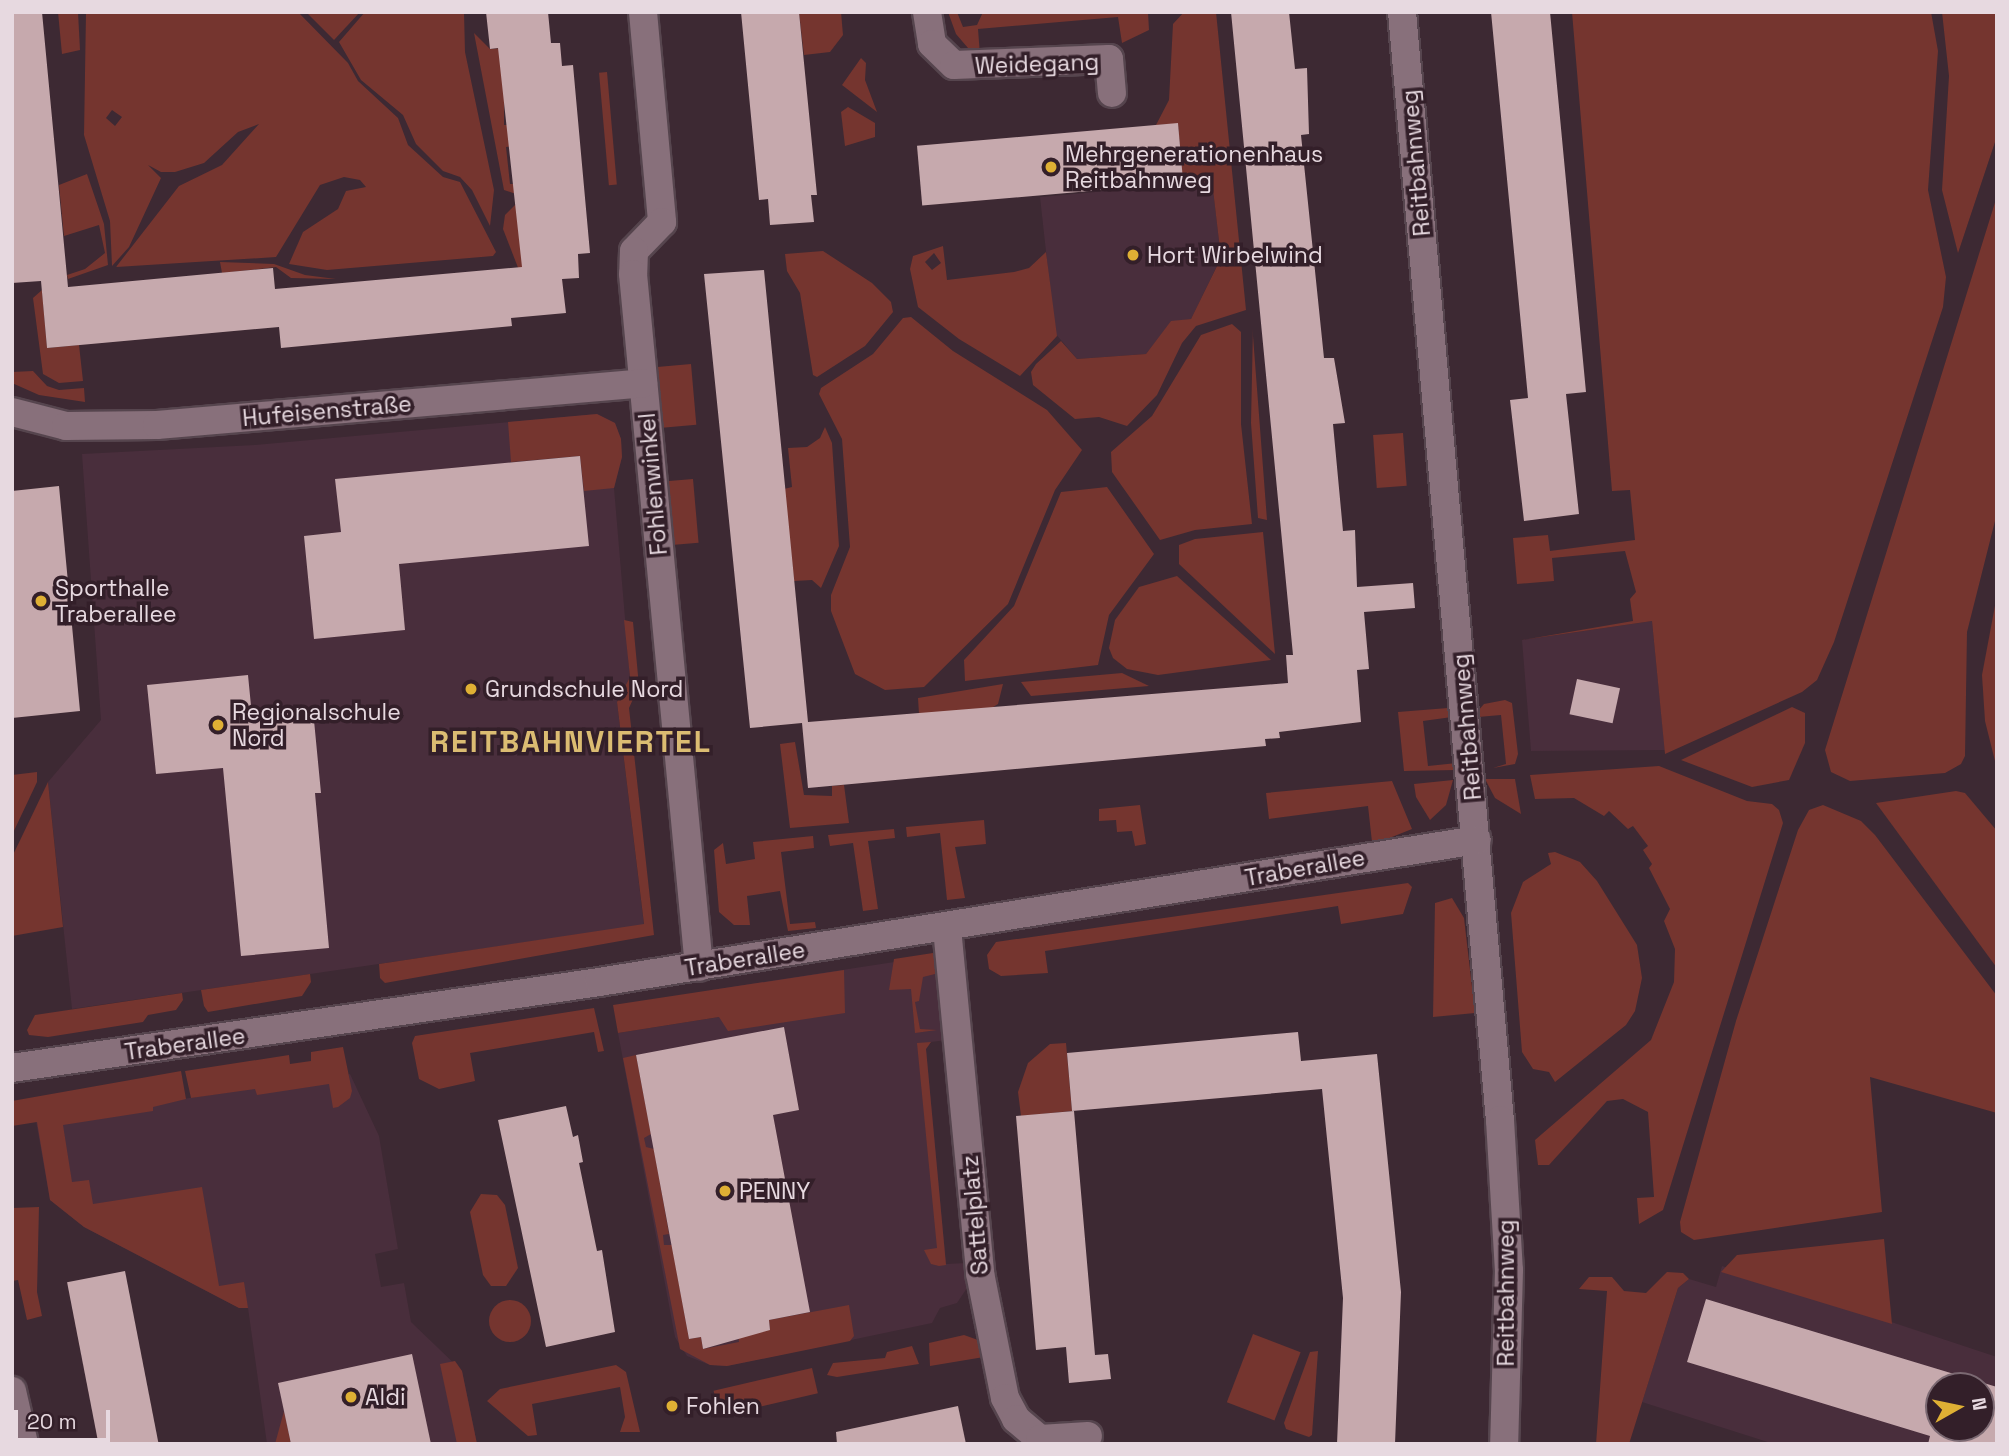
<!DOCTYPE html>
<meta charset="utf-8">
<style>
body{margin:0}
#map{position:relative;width:2009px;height:1456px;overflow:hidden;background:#3d2933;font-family:"Space Grotesk",sans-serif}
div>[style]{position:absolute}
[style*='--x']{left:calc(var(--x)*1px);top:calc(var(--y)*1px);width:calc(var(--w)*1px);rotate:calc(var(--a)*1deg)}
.built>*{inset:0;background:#492e3c}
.green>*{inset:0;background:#75352f;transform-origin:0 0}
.round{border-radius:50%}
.building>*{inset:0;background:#c6a9ad;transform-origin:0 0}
.roads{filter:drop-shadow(2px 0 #56454e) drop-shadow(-2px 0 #56454e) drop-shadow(0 2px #56454e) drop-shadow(0 -2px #56454e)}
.street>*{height:28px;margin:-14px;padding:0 14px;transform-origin:14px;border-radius:14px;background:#88707b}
.dots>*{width:19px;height:19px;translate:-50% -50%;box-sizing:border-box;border:4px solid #331f29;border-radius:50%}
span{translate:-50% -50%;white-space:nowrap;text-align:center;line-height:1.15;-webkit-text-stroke:7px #331f29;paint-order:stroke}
.street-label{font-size:23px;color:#e7d9e0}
.poi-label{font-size:23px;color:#e7d9e0}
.left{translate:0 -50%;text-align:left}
.district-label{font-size:30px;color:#dbbc72;font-weight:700;letter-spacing:2px}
.frame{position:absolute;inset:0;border:14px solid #e7d9e0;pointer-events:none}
.north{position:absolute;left:1925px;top:1372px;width:70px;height:70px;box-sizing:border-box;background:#331f29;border:2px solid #7b6972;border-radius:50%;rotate:81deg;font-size:19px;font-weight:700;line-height:28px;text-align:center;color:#e7d9e0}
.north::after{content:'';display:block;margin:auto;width:24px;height:32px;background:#dfb034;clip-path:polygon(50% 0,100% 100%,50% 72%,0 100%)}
.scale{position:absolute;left:14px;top:1410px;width:96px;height:32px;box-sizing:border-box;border:4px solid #e7d9e0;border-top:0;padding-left:9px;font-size:21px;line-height:24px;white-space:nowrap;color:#e7d9e0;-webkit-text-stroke:5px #331f29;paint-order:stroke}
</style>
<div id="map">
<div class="built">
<div style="clip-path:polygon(1181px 151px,1184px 183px,1212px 180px,1221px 258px,1191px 319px,1171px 322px,1146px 354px,1077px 359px,1055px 333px,1040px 197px,1107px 191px,1104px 159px)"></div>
<div style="clip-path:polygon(597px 414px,615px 423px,621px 439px,622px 457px,614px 488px,630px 677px,617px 702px,644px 925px,72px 1009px,48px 782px,101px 720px,82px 454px,255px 445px)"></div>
<div style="clip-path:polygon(1652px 621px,1665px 750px,1531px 751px,1522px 640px)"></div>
<div style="clip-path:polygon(940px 955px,947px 1040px,931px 1042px,926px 1049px,946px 1264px,966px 1263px,967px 1288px,957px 1303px,940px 1308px,932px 1323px,727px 1366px,710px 1365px,687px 1356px,675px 1337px,618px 1033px,719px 1017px,711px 990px)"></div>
<div style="clip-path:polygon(350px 1074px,379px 1136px,398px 1249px,375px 1254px,381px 1287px,404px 1283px,411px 1322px,462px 1371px,477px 1444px,267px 1444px,248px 1308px,239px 1308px,84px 1227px,50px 1200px,36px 1121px)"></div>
<div style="clip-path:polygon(evenodd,1722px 1266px,1997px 1357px,1997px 1444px,1774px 1444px,1642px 1402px,1678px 1288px,1689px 1279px,1716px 1287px,1722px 1266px,1939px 1386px,1981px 1386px,1981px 1428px,1939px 1428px,1939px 1386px)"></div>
</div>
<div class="green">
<div style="clip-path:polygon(58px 12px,78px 12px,80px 50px,62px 54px)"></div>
<div style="clip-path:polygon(evenodd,86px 12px,298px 12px,348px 63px,358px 81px,398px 118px,408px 145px,443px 177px,460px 182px,496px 252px,493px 256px,327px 270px,289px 264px,303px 232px,338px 209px,346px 191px,366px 187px,360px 180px,344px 177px,320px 185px,276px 257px,116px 267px,179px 186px,222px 165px,259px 124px,238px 132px,204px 163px,175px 172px,161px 172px,148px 165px,161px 178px,129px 247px,112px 266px,110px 221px,84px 135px,86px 12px,112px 110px,122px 117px,115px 126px,106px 118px,112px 110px)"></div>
<div style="clip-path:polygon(306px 12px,360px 12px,334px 40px)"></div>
<div style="clip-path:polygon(365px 12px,464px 12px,465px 52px,494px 190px,490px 226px,472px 190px,460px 177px,443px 171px,416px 144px,403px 115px,361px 80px,339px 42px)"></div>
<div style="clip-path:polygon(799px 12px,841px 12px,843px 35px,830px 52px,804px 55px)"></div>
<div style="clip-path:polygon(948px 12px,957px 12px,963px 27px,977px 25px,983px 12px,1148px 12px,1149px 30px,1122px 43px,1118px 17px,978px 29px,980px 55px,974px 55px,956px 34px)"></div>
<div style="clip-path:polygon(1184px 12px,1216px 12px,1246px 310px,1196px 326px,1182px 343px,1157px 395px,1127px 426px,1099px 417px,1075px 419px,1033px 385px,1031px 372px,1036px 364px,1061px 341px,1077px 359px,1146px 354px,1171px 321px,1191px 319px,1221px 258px,1212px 181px,1183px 183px,1178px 124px,1156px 125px,1169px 100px,1173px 24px)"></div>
<div style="clip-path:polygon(1572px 12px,1931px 12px,1938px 51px,1928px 190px,1946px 277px,1943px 307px,1834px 642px,1817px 680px,1802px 692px,1665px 754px,1652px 621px,1522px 640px,1633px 621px,1630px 599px,1636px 592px,1625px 551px,1552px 558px,1554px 581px,1517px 584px,1513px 538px,1548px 535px,1550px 551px,1635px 540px,1630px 490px,1612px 491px)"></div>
<div style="clip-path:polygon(1942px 12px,1997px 12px,1997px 136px,1958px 253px,1942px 190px,1949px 76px)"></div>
<div style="clip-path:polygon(474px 33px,490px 49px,504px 48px,504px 125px,511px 125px,513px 146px,506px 147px,510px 184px,515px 184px,516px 194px,504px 190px)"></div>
<div style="clip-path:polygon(861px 58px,866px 63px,865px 80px,877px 112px,842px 85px)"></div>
<div style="left:607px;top:72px;width:113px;height:8px;rotate:85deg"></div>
<div style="clip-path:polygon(848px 107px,875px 123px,875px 137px,845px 146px,841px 112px)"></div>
<div style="clip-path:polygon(87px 174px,104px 224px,108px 265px,68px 279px,67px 275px,85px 269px,105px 253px,99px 225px,64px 236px,59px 185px)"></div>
<div style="clip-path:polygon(1997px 196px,1997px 513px,1967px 632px,1965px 756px,1961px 764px,1945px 773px,1850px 781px,1831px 772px,1825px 750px)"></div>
<div style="clip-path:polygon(517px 203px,524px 283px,503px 229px,505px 215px)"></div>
<div style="clip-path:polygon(evenodd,943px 246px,947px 280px,1014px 272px,1029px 268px,1046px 252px,1057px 336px,1020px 376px,959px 339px,918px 307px,910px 269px,913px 256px,943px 246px,934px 253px,941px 263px,932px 270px,925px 262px,934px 253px)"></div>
<div style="clip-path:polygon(823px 251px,872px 283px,891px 302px,893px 312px,865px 346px,817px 377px,813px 375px,800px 293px,787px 271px,785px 254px)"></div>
<div style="clip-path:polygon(220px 262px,274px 264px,305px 275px,336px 279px,291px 278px,276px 267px,222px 273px)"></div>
<div style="clip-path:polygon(42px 290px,47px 348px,79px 345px,83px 381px,59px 383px,43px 374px,33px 298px)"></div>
<div style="clip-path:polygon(911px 317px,953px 351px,1047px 410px,1082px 450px,1055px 490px,1008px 604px,924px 687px,885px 690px,855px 674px,831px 611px,831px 595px,850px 547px,842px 439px,819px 394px,821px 388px,873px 354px,903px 318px)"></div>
<div style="clip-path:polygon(1232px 324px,1241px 332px,1241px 424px,1252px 524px,1195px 530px,1160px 540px,1112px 472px,1111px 452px,1152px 416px,1201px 335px)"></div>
<div style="clip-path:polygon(1253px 327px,1253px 336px,1267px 520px,1258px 518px,1251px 423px)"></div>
<div style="left:691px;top:364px;width:61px;height:34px;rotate:85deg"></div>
<div style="clip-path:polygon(33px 371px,47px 386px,59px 390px,84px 388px,85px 402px,39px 395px,12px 383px,12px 372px)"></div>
<div style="clip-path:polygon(597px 414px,615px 423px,621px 439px,622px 457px,614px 488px,584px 491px,580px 456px,511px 462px,508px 422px)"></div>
<div style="clip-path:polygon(825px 427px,832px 443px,839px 546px,821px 588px,812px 580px,794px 581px,784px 489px,792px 487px,788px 448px,807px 447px,820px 438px)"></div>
<div style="left:1403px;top:433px;width:53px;height:30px;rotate:86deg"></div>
<div style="left:693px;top:479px;width:64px;height:27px;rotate:85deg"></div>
<div style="clip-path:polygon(1107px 487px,1154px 554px,1109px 615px,1098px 665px,965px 681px,964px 660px,1014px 606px,1061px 492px)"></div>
<div style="clip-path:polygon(1263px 532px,1275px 654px,1179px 564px,1179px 545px,1195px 539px)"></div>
<div style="clip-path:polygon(1177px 576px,1271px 660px,1158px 675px,1127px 669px,1113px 658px,1109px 648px,1115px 620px,1139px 587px)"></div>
<div style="clip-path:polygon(1997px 595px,1997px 769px,1985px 721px,1982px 675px)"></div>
<div style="clip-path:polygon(624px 620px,633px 622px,639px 686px,629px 708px,654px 935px,385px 983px,380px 978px,379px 964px,644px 924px,617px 702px,630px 677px)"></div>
<div style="clip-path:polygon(1122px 673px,1149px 686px,1031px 696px,1021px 682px)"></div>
<div style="clip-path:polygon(1003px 684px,998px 704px,990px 709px,919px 714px,918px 698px)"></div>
<div style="clip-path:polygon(1505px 700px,1512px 703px,1518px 754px,1515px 764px,1493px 768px,1506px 764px,1501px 715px,1478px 717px,1477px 712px,1484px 704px)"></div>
<div style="clip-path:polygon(1792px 707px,1805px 713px,1805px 743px,1789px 780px,1752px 787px,1681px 760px)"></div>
<div style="clip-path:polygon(1448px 708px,1452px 717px,1423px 721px,1428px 766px,1457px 763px,1456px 770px,1404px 771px,1398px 712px)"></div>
<div style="clip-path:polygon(795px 742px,804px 795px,832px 796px,832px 786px,844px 785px,849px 823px,790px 828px,780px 744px)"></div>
<div style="clip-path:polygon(1659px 766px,1747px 801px,1772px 804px,1779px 810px,1783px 823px,1663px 1210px,1639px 1224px,1637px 1198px,1654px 1197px,1648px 1112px,1623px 1099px,1607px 1101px,1549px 1165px,1538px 1165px,1535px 1140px,1651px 1040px,1674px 982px,1675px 949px,1664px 921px,1670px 909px,1649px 868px,1652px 864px,1643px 850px,1648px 846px,1633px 826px,1628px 829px,1609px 811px,1604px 816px,1574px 798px,1535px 799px,1530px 775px)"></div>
<div style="clip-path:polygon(37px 772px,37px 782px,12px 835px,12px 775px)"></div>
<div style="clip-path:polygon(1485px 779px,1515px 779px,1521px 814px,1495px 798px)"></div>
<div style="clip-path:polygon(1453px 780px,1446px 805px,1430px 820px,1416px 797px,1414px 784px)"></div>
<div style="clip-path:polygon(1392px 781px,1412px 829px,1387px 839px,1372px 842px,1368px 806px,1269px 819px,1266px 793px)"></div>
<div style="clip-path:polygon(48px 782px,63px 927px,12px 936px,12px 857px)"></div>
<div style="clip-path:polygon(1956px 791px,1965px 793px,1997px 831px,1997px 968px,1876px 803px)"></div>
<div style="clip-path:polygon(1140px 805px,1146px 844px,1135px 846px,1132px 831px,1117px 832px,1116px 820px,1099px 821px,1099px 809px)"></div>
<div style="clip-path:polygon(1823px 805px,1861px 821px,1875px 835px,1997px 996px,1997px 1113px,1870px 1077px,1882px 1212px,1694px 1240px,1681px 1232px,1680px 1222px,1736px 1021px,1798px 830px,1809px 810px)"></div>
<div style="clip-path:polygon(984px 820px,986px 844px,955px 847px,965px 898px,947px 900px,940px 833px,907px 837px,906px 827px)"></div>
<div style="clip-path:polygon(894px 829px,895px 838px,868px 841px,878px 909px,863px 911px,853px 843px,830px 846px,828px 835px)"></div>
<div style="clip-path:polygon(813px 836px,814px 848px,781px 852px,790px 924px,815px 922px,816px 928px,788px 931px,780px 891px,747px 896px,750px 925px,734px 925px,719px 912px,714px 850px,723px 843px,726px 864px,755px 859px,753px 842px)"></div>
<div style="clip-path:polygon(1555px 852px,1580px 862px,1597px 881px,1637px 945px,1642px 978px,1635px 1011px,1626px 1025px,1555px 1082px,1549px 1072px,1533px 1069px,1522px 1052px,1511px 913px,1523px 882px,1551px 864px,1548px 853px)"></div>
<div style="clip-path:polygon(1408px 883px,1412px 887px,1403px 914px,1341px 924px,1338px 906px,1045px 951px,1048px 973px,1001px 976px,989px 969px,987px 955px,996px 942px)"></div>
<div style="clip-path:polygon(1452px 898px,1464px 918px,1475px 1013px,1433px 1017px,1435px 903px)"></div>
<div style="clip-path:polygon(933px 953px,940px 962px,939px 973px,923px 977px,919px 1001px,915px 1002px,920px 1029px,937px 1030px,915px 1033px,911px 989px,889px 990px,894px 959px)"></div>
<div style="clip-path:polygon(844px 970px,845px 1013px,728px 1031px,719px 1017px,618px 1033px,613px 1005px)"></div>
<div style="clip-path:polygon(310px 974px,311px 982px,302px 996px,208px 1012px,204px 1006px,201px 990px)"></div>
<div style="clip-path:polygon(182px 993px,183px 1000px,176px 1010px,148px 1015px,143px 1022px,48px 1037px,29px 1035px,27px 1030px,35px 1015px)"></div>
<div style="clip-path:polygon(594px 1008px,604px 1051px,598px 1052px,594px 1032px,470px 1053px,475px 1081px,439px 1089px,419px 1079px,412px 1043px,415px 1036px)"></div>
<div style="clip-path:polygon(931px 1042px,926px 1049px,946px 1265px,939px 1266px,931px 1264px,924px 1250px,937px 1248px,917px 1043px)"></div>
<div style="clip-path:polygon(1066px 1043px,1072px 1111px,1021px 1116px,1018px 1092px,1028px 1063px,1050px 1044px)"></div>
<div style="clip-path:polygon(343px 1047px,352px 1091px,350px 1098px,338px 1107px,333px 1108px,329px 1084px,257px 1095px,255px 1089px,191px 1098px,185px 1071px,289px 1055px,290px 1064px,311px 1061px,311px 1052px)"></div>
<div style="clip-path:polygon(636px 1055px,651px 1134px,644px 1138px,646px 1147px,654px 1149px,669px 1234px,663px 1235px,664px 1245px,672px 1245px,689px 1339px,701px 1337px,703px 1349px,739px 1342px,737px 1327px,770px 1330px,769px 1320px,849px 1305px,854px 1336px,850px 1341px,727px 1366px,710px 1365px,680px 1349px,623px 1058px)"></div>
<div style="clip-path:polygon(181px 1071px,186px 1099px,153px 1107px,153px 1111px,63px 1125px,72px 1182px,89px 1180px,93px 1204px,202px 1187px,219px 1286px,244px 1282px,248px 1308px,239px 1308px,84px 1227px,50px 1200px,37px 1122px,12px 1126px,12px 1101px)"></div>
<div style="clip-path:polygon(481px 1194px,497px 1195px,505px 1205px,518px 1268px,506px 1286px,491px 1286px,483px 1275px,470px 1212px)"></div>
<div style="clip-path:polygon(39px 1207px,37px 1292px,42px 1316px,27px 1320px,18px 1280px,12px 1281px,12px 1208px)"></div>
<div style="clip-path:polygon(1884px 1239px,1892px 1324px,1721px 1272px,1737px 1255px)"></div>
<div style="clip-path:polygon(1667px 1272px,1683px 1273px,1689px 1279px,1678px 1288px,1629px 1444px,1596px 1444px,1607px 1291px,1579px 1289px,1589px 1277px,1612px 1277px,1624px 1291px,1646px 1293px)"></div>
<div class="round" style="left:489px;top:1300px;width:42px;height:42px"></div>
<div style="left:1253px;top:1334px;width:51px;height:73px;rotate:21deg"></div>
<div style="clip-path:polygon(964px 1335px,978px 1340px,984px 1357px,930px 1366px,929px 1343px)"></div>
<div style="clip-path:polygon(912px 1346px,919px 1364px,837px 1377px,827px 1375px,833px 1363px,885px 1358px,887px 1352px)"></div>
<div style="clip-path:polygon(1318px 1351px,1312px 1435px,1309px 1437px,1286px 1429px,1284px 1423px,1310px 1352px)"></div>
<div style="clip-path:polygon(455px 1361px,462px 1371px,477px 1444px,457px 1444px,440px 1364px)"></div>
<div style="clip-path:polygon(616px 1365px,626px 1372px,640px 1432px,620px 1432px,625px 1417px,620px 1387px,532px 1404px,537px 1435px,528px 1436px,487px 1401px,500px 1389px)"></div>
<div style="left:812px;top:1368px;width:26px;height:101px;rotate:77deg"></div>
<div style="clip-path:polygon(284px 1411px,291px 1444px,275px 1444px)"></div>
</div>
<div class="building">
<div style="clip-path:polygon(12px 12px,42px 12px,68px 287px,273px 268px,275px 289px,522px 267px,498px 48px,490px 49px,486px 12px,548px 12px,551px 43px,560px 43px,562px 66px,573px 65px,590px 253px,578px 254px,579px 278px,562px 279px,566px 313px,511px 318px,512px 326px,281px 348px,279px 327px,47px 348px,41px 281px,12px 283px)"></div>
<div style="clip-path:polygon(741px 12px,799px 12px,817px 195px,811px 195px,814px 222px,770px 225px,768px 199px,759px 200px)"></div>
<div style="clip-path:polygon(1231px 12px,1289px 12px,1295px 69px,1307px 68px,1309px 134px,1301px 135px,1324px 358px,1334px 358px,1345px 423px,1333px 424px,1343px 531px,1355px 530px,1357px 587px,1413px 583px,1415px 608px,1364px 612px,1369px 669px,1357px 670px,1361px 722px,1279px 732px,1280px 738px,1265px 739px,1266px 746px,808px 788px,802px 723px,750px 728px,704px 274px,764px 270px,808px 722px,1288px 683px,1286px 655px,1293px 655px)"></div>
<div style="clip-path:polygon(1491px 12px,1550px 12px,1586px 392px,1566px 394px,1579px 514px,1524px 521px,1510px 400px,1528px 398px)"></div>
<div style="left:1178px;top:123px;width:60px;height:262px;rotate:85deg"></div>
<div style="clip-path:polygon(580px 456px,589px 546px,399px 564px,405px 630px,314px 639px,304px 536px,341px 532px,335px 479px)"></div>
<div style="clip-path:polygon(59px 486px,80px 711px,12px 718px,12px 491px)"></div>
<div style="clip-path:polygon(248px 675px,252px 716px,313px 710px,321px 793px,315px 793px,329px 948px,241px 956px,223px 768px,156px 774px,147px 685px)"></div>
<div style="left:1577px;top:679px;width:44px;height:36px;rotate:12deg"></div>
<div style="clip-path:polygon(784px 1027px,799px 1110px,773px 1115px,810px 1312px,769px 1320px,770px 1330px,703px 1349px,701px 1337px,689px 1339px,636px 1055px)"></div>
<div style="clip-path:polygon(1298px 1032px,1301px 1061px,1377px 1054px,1401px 1292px,1395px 1444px,1337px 1444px,1343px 1298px,1322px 1089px,1072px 1111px,1067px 1053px)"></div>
<div style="clip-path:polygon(566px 1106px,573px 1137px,578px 1135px,583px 1162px,579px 1163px,597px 1251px,602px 1250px,615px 1332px,546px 1347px,498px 1120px)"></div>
<div style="clip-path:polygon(1074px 1111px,1095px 1355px,1108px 1354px,1111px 1379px,1069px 1383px,1066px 1347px,1036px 1350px,1016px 1116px)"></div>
<div style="left:125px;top:1271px;width:177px;height:59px;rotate:79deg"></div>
<div style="clip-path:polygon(evenodd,1706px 1299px,1997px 1387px,1997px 1444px,1928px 1444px,1930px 1436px,1687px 1362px,1706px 1299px,1939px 1386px,1981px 1386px,1981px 1428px,1939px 1428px,1939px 1386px)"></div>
<div style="clip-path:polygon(412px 1354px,431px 1444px,291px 1444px,278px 1383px)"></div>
<div style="clip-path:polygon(958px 1406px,966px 1444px,837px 1444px,836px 1432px)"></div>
</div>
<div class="roads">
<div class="street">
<div style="--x:643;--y:12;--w:211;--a:84.8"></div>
<div style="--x:662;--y:222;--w:40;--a:134"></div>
<div style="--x:634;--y:251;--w:23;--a:92"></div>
<div style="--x:633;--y:274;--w:696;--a:84.56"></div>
<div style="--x:927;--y:12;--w:32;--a:81"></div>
<div style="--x:932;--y:44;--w:30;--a:44"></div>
<div style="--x:954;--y:65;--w:155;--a:-2.2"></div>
<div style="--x:1109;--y:59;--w:34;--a:85"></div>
<div style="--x:1402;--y:12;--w:1112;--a:84.95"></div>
<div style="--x:1500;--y:1120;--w:150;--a:86.6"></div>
<div style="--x:1509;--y:1270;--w:174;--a:91.6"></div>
<div style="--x:12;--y:412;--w:56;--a:14.5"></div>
<div style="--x:66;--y:426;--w:91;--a:-0.6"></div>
<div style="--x:157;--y:425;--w:488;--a:-4.9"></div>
<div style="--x:947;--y:928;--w:347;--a:84.5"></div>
<div style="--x:980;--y:1273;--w:127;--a:78.7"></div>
<div style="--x:1005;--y:1398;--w:24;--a:62"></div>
<div style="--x:1016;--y:1419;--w:31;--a:40"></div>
<div style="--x:1040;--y:1439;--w:48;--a:-3.6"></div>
<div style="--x:12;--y:1068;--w:593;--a:-8.33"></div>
<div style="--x:599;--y:982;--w:889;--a:-9.19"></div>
<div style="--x:12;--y:1391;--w:54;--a:77.2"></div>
</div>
</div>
<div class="dots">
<div style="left:1051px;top:167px;background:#dfb034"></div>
<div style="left:1133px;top:255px;background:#dfb034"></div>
<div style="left:41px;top:601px;background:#dfb034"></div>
<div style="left:471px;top:689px;background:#dfb034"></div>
<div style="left:218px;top:725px;background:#dfb034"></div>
<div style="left:725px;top:1191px;background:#dfb034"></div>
<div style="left:351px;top:1397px;background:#dfb034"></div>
<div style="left:672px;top:1406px;background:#dfb034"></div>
</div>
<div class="street-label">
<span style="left:1037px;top:64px;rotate:-2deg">Weidegang</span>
<span style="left:1416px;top:163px;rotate:-95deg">Reitbahnweg</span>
<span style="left:327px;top:411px;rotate:-5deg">Hufeisenstraße</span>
<span style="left:653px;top:484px;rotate:-95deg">Fohlenwinkel</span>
<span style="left:1467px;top:727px;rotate:-95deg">Reitbahnweg</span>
<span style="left:1305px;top:868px;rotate:-10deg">Traberallee</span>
<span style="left:745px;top:959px;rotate:-9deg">Traberallee</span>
<span style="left:185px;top:1044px;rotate:-8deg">Traberallee</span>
<span style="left:975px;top:1215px;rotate:-95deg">Sattelplatz</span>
<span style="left:1506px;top:1293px;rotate:-90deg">Reitbahnweg</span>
</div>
<div class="poi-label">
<span class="left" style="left:1065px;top:167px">Mehrgenerationenhaus<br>Reitbahnweg</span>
<span class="left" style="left:1147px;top:255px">Hort Wirbelwind</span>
<span class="left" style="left:55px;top:601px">Sporthalle<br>Traberallee</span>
<span class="left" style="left:485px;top:689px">Grundschule Nord</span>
<span class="left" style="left:232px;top:725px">Regionalschule<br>Nord</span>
<span class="left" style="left:739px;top:1191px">PENNY</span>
<span class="left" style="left:365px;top:1397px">Aldi</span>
<span class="left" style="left:686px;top:1406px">Fohlen</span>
</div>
<div class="district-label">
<span style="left:571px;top:742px">REITBAHNVIERTEL</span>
</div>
<div class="frame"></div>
<div class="north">N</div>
<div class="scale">20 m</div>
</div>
